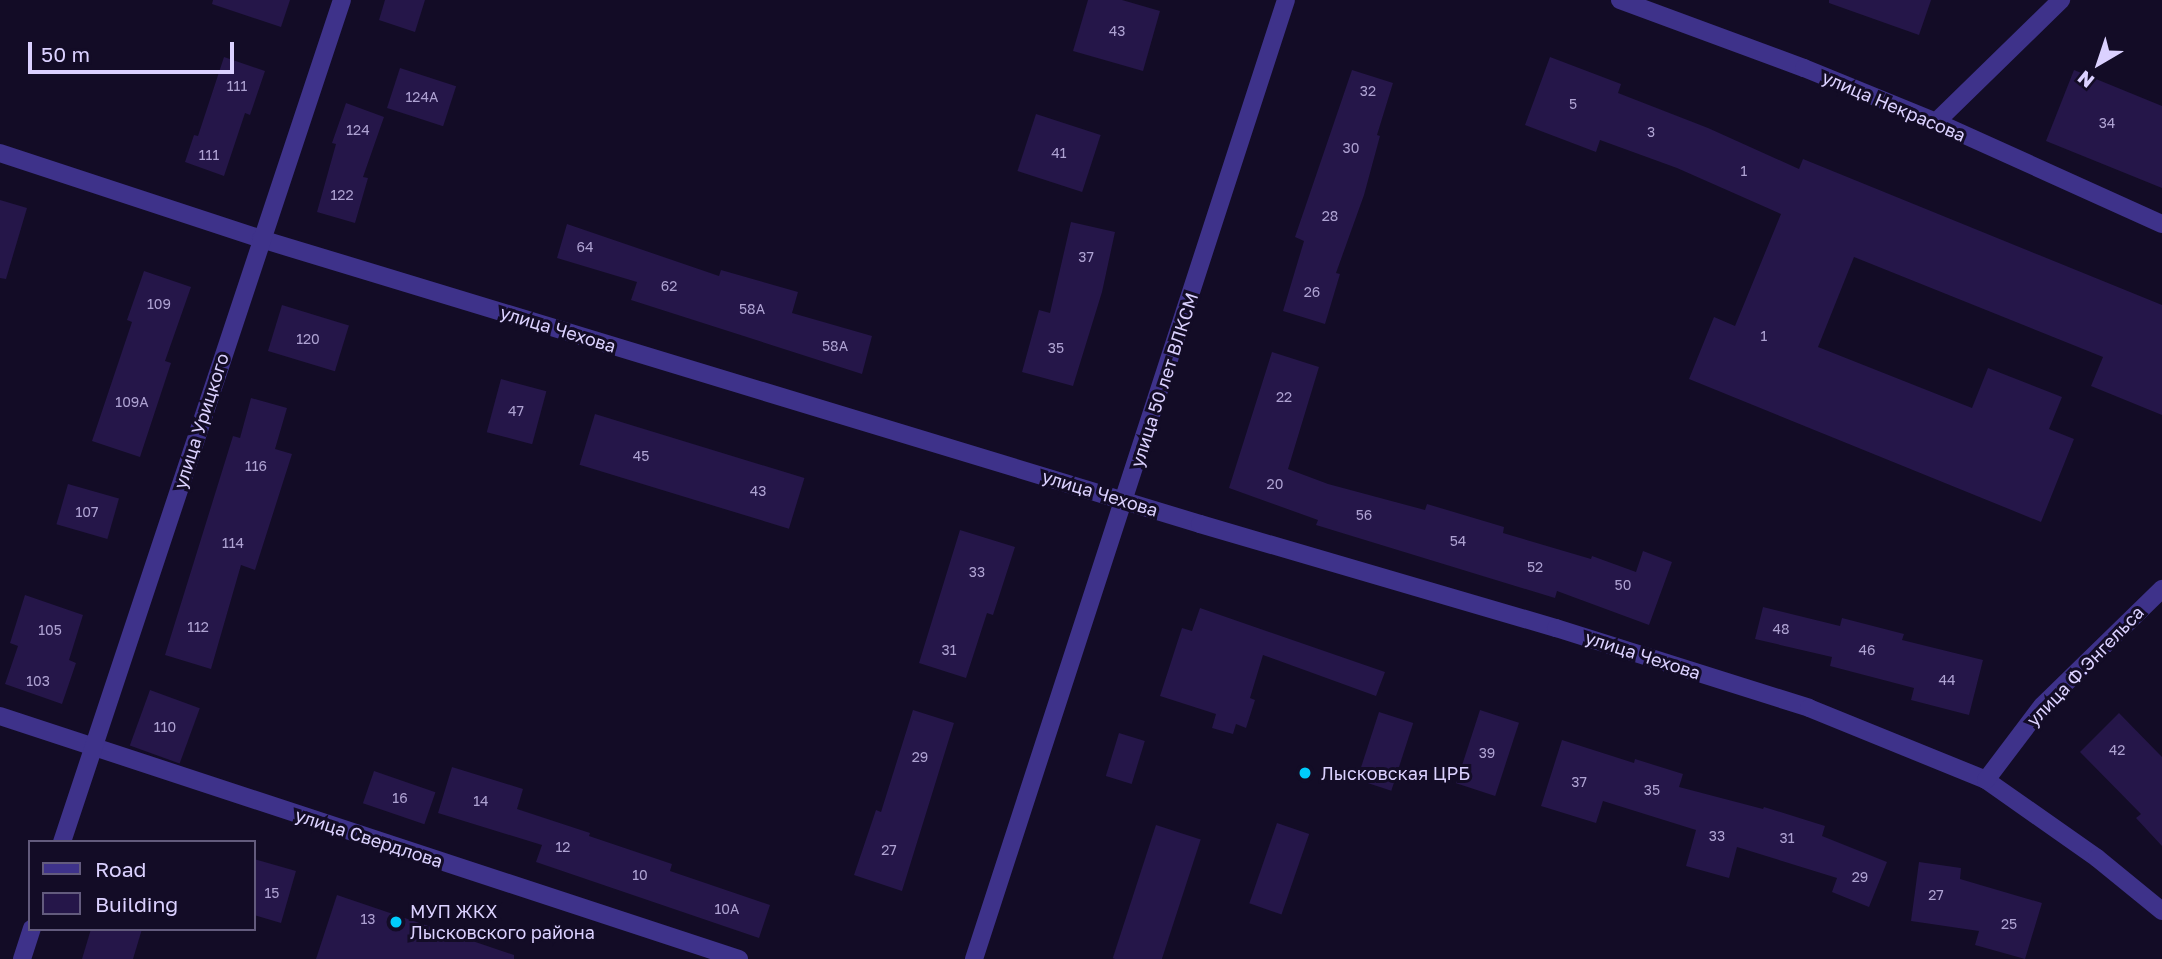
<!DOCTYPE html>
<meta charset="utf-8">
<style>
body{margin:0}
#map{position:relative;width:2162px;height:959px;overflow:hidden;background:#130c26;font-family:"Golos Text",sans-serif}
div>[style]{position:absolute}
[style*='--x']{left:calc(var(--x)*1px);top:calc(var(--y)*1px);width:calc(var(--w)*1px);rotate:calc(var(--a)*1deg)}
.building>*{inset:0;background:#251649;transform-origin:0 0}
.street>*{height:18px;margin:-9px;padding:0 9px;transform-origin:9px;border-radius:9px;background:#3e328a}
.dots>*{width:19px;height:19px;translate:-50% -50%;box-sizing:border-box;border:4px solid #130c26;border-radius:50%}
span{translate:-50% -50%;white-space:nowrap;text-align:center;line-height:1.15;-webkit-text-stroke:6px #130c26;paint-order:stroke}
.number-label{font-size:14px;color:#aea2d2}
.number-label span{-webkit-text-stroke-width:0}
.street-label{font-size:18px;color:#dbd1ff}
.poi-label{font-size:18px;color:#dbd1ff}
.left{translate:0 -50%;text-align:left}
.legend{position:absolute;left:28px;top:840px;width:228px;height:91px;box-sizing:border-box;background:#130c26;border:2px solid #635b7d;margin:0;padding:9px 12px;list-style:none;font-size:21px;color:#dbd1ff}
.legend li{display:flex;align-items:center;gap:14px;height:35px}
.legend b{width:35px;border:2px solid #635b7d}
.north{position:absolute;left:2064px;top:28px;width:70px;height:70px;-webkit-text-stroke:5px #130c26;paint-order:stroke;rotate:219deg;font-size:19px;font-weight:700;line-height:28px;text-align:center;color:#dbd1ff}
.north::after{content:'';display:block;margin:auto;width:24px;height:32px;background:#dbd1ff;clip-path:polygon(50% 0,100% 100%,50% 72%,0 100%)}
.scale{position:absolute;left:28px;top:42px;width:206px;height:32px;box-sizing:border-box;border:4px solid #dbd1ff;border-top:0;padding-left:9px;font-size:21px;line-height:24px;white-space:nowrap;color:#dbd1ff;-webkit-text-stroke:5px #130c26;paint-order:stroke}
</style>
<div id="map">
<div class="building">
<div style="clip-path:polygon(213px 0,290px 0,281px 27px,212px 4px)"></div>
<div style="clip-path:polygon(385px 0,425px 0,415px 32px,379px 20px)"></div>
<div style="clip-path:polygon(1088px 0,1122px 0,1160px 11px,1143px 71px,1073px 51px)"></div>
<div style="clip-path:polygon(1829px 0,1931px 0,1919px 35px,1829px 3px)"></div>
<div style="clip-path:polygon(224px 57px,265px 71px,250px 115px,245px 113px,224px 176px,185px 162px,194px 135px,198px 136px)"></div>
<div style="clip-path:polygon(1550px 57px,1621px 84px,1618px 93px,1708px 128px,1799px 169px,1803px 159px,2162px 305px,2162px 415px,2091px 386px,2103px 357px,1854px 257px,1818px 347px,1972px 408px,1988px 368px,2062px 397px,2049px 429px,2074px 439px,2041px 522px,1689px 379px,1714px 317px,1735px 326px,1781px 214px,1677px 168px,1600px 140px,1596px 152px,1525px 125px)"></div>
<div style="left:400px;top:68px;width:59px;height:42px;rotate:18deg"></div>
<div style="clip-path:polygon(1352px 70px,1393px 83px,1377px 135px,1380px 136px,1364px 195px,1336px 273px,1340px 274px,1325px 324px,1283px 311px,1304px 241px,1295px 237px)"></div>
<div style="clip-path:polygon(2074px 70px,2162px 106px,2162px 188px,2046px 141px)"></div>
<div style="clip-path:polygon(346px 103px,384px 117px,363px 177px,368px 178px,355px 223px,317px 212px,336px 144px,332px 143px)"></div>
<div style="left:1036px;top:114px;width:68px;height:60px;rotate:18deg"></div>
<div style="clip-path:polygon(0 200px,27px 208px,6px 279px,0 278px)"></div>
<div style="clip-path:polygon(1071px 222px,1115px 232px,1102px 292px,1073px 386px,1022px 372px,1039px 310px,1050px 313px)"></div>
<div style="clip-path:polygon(567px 224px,719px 276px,721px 270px,798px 292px,792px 313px,872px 336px,862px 374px,631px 300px,637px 282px,557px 258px)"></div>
<div style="clip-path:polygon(144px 271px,191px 287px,165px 361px,171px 363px,140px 457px,92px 441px,132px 322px,127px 320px)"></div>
<div style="left:282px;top:305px;width:70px;height:48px;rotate:17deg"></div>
<div style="clip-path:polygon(1272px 352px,1319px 367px,1288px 469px,1328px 484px,1425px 510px,1427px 504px,1504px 527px,1503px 533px,1591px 559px,1592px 556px,1636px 572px,1643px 551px,1672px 562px,1649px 625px,1557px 591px,1555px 598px,1316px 525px,1318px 520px,1229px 488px)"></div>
<div style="left:501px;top:379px;width:47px;height:55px;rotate:15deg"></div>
<div style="clip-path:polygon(251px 398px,287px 408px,275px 449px,292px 454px,255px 570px,241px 565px,211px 669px,165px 655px,233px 436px,240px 438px)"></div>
<div style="left:595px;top:414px;width:219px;height:53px;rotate:17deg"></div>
<div style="left:68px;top:484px;width:53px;height:42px;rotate:16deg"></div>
<div style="clip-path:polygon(960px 530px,1015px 547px,993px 615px,987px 613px,966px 678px,919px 663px)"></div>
<div style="clip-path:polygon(25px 595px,83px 615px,69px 660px,76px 663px,62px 704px,5px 684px,18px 646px,10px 643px)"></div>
<div style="clip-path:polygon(1763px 607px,1840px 626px,1842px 618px,1904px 634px,1902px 640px,1983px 660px,1969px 715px,1911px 700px,1914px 688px,1830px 666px,1832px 657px,1755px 639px)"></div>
<div style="clip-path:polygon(1200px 608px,1385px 672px,1376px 696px,1263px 655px,1250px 698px,1255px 700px,1246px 728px,1236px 724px,1233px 734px,1212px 728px,1216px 714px,1160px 696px,1182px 628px,1192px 631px)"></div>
<div style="left:150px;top:690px;width:53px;height:59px;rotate:20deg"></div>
<div style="clip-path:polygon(913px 710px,954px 723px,902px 891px,854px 875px,876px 810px,881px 812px)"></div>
<div style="left:1480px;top:710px;width:41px;height:77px;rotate:18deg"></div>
<div style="left:1379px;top:712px;width:36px;height:71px;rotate:18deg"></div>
<div style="clip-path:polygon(2119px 713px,2162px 757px,2162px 846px,2136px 818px,2141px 814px,2080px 752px)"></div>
<div style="left:1119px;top:733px;width:27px;height:45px;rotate:17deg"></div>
<div style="clip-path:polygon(1562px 740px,1634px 763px,1635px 759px,1683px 774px,1679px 787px,1763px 809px,1764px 807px,1825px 826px,1822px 836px,1887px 862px,1869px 907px,1832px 892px,1837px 878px,1737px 847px,1729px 878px,1686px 866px,1696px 830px,1603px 801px,1596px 823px,1541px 806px)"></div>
<div style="clip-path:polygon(452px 767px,523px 789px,517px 809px,590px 833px,589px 836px,672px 864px,670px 871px,770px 905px,759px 938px,536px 862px,542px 845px,438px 813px)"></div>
<div style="left:374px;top:771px;width:65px;height:34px;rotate:19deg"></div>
<div style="left:1277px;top:823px;width:34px;height:85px;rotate:19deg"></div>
<div style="left:1156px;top:825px;width:47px;height:140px;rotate:18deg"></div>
<div style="clip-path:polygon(254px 859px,296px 871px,281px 923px,254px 915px)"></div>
<div style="clip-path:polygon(1919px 862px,1961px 868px,1960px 879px,2042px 903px,2025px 959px,1975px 945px,1979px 931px,1911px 921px)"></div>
<div style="clip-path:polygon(337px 895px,514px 955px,514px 959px,316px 959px)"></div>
<div style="clip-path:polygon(91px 929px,142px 929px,133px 959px,82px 959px)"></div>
</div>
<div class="street">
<div style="--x:1620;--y:0;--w:196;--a:20.3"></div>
<div style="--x:1804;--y:68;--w:143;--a:22.2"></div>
<div style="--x:1936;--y:122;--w:248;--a:24.3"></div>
<div style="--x:1936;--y:122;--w:175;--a:-44.3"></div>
<div style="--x:0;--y:153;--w:275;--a:18.2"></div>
<div style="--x:261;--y:239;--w:981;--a:16.88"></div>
<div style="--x:1200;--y:524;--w:371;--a:16.3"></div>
<div style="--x:1556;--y:628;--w:265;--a:17.5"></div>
<div style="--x:1809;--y:708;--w:191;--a:22.1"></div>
<div style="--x:1986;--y:780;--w:136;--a:35.1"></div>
<div style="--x:2097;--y:858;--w:84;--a:39.2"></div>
<div style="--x:0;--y:716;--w:778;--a:18.2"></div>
<div style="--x:1986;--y:780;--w:93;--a:-52.9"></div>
<div style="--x:2042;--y:706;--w:168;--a:-44.3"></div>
<div style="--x:62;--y:842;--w:887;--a:-71.61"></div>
<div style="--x:22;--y:959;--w:32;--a:-72"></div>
<div style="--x:974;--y:959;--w:1008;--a:-71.98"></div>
</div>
<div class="dots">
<div style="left:1305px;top:773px;background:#00ccfc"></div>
<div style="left:396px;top:922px;background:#00ccfc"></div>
</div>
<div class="number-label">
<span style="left:1117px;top:31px">43</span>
<span style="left:237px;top:86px">111</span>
<span style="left:1368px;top:91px">32</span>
<span style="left:422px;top:97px">124А</span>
<span style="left:1573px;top:104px">5</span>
<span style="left:2107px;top:123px">34</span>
<span style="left:358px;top:130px">124</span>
<span style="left:1651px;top:132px">3</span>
<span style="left:1351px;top:148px">30</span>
<span style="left:1059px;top:153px">41</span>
<span style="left:209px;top:155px">111</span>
<span style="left:1744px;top:171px">1</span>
<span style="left:342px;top:195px">122</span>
<span style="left:1330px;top:216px">28</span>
<span style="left:585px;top:247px">64</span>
<span style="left:1086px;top:257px">37</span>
<span style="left:669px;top:286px">62</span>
<span style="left:1312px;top:292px">26</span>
<span style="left:159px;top:304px">109</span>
<span style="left:752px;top:309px">58А</span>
<span style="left:1764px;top:336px">1</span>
<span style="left:308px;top:339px">120</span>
<span style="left:835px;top:346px">58А</span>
<span style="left:1056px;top:348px">35</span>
<span style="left:1284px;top:397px">22</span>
<span style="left:132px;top:402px">109А</span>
<span style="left:516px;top:411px">47</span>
<span style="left:641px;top:456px">45</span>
<span style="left:256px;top:466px">116</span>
<span style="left:1275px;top:484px">20</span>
<span style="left:758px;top:491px">43</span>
<span style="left:87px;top:512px">107</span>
<span style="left:1364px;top:515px">56</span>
<span style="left:1458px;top:541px">54</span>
<span style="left:233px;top:543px">114</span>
<span style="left:1535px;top:567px">52</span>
<span style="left:977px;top:572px">33</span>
<span style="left:1623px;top:585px">50</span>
<span style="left:198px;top:627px">112</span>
<span style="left:1781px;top:629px">48</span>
<span style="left:50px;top:630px">105</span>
<span style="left:949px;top:650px">31</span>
<span style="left:1867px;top:650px">46</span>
<span style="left:1947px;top:680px">44</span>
<span style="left:38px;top:681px">103</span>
<span style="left:165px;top:727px">110</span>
<span style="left:2117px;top:750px">42</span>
<span style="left:1487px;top:753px">39</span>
<span style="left:920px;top:757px">29</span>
<span style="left:1579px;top:782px">37</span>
<span style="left:1652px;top:790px">35</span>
<span style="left:400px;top:798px">16</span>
<span style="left:481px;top:801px">14</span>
<span style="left:1717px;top:836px">33</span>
<span style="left:1787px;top:838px">31</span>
<span style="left:563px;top:847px">12</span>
<span style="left:889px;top:850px">27</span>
<span style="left:640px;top:875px">10</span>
<span style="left:1860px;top:877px">29</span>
<span style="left:272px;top:893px">15</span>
<span style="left:1936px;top:895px">27</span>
<span style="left:727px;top:909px">10А</span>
<span style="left:368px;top:919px">13</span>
<span style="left:2009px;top:924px">25</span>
</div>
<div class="street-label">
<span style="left:1894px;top:106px;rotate:23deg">улица Некрасова</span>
<span style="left:558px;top:329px;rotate:17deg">улица Чехова</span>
<span style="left:1164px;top:380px;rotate:-72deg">улица 50 лет ВЛКСМ</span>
<span style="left:201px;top:421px;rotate:-72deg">улица Урицкого</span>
<span style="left:1100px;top:493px;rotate:17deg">улица Чехова</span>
<span style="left:1643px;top:655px;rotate:18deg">улица Чехова</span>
<span style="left:2085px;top:666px;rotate:-46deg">улица Ф.Энгельса</span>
<span style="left:369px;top:838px;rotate:18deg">улица Свердлова</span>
</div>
<div class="poi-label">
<span class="left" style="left:1321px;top:773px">Лысковская ЦРБ</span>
<span class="left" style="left:410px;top:922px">МУП ЖКХ<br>Лысковского района</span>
</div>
<ul class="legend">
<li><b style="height:9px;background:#3e328a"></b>Road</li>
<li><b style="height:19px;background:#251649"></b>Building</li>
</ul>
<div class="north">N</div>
<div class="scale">50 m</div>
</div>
